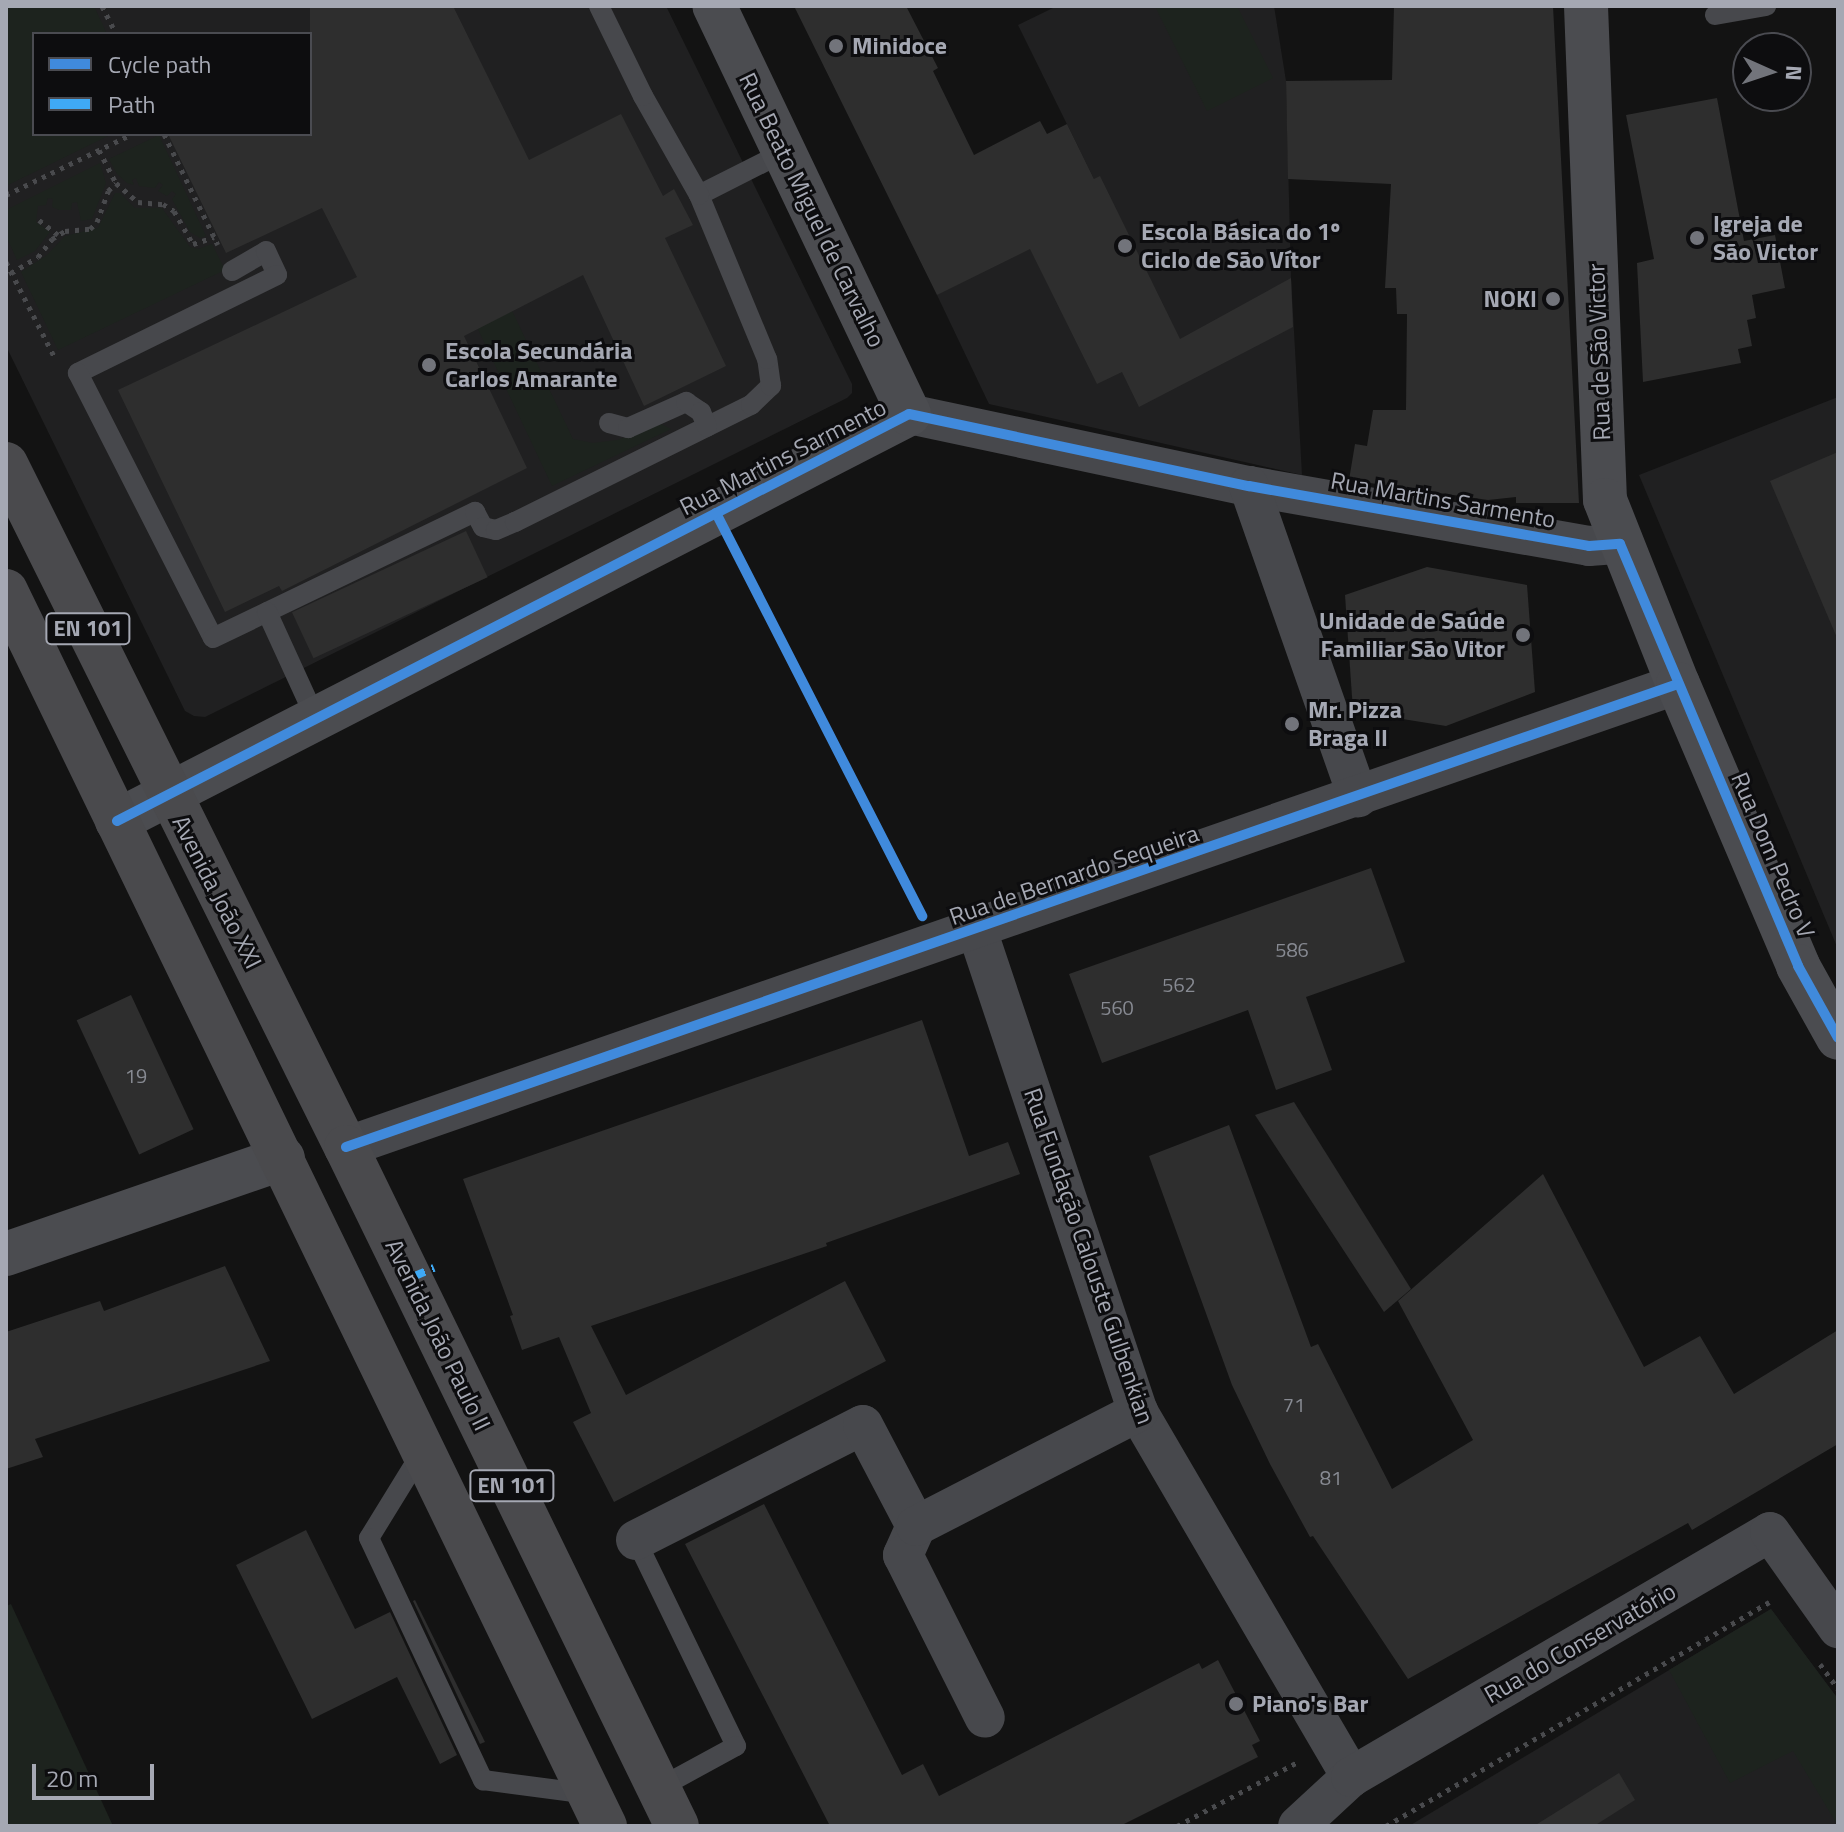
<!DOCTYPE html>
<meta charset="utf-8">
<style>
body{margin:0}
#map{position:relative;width:1844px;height:1832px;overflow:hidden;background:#131313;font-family:"Titillium Web",sans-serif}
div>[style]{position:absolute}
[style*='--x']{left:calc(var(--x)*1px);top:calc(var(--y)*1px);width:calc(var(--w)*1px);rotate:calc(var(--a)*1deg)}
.built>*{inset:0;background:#202021}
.green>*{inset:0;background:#1d231e}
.building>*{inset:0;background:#2e2e2e;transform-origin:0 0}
.path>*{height:5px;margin-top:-2.5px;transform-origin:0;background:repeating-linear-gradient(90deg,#494a4d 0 4px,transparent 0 10px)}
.lane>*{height:20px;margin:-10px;padding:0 10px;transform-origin:10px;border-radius:10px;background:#47484c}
.street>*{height:40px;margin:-20px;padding:0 20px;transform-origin:20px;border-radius:20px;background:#47484c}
.secondary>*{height:44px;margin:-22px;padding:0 22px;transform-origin:22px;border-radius:22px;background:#4b4c50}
.primary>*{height:44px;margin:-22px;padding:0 22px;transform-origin:22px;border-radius:22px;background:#4a4a4d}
.quiet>*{height:8px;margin-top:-4px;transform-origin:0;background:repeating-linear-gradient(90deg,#3fa9f5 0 16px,transparent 0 24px)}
.cycleway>*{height:10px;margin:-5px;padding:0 5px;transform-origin:5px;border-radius:5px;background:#408adc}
.dots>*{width:22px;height:22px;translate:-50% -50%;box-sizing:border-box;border:4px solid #0d0d0f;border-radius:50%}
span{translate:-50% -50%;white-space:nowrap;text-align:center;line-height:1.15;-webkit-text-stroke:6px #0d0d0f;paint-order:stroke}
.number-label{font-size:20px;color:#878a92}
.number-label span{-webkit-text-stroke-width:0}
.shield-label span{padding:2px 6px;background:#0d0d0f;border:2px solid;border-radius:6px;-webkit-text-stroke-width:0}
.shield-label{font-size:22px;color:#a5a8b3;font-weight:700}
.poi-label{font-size:24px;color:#a5a8b3;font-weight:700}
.left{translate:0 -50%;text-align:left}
.right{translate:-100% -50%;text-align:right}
.street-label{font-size:24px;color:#a5a8b3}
.frame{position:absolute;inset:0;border:8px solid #a5a8b3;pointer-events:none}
.legend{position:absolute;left:32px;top:32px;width:280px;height:104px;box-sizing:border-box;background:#0d0d0f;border:2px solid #4a4b51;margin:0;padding:10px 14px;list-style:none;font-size:24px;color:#a5a8b3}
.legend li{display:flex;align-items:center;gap:16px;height:40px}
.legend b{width:40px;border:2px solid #4a4b51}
.north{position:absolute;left:1732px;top:32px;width:80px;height:80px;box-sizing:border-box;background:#0d0d0f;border:2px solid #4a4b51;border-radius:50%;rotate:93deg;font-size:22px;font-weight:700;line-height:32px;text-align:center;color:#a5a8b3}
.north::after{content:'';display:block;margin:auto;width:28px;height:36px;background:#72747b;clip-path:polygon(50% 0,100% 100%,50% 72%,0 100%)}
.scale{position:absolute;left:32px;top:1764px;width:122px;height:36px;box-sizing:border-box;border:4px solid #a5a8b3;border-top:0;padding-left:10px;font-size:24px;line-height:28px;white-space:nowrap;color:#a5a8b3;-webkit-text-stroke:6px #0d0d0f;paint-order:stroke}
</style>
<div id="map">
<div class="built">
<div style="clip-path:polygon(evenodd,6px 6px,666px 6px,852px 384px,852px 393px,847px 398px,205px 717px,194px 716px,185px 711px,6px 346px,6px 6px,34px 34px,310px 34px,310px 134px,34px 134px,34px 34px)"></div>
<div style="clip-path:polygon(1057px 6px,1274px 6px,1286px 81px,1291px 278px,1302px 475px,989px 404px,937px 295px,1094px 179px,1018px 25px)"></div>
<div style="clip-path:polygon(1838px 397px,1838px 949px,1639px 475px)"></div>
<div style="clip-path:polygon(1771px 1609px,1838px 1699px,1838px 1826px,1409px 1826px)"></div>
</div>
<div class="green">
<div style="clip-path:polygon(6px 6px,94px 6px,107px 34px,34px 34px,34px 134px,112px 134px,6px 186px)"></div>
<div style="clip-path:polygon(1155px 6px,1237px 6px,1273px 78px,1207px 111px)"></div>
<div style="clip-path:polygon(159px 135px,206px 236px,200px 238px,190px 232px,172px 199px,176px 194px,172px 191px,167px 196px,158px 191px,163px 185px,159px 182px,155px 188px,139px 186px,136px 178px,132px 180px,134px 185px,127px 183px,117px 174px,109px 159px)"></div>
<div style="clip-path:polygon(100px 163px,106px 183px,92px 219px,81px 221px,77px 202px,72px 203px,71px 210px,59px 210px,52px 207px,53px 199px,48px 198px,46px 205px,38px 206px,36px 222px,50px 232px,35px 251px,17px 260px,6px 236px,6px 210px)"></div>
<div style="clip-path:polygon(115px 193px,120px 193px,135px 208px,162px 208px,190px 247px,198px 249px,212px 244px,225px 270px,58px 350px,21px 272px,47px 255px,65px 236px,98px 228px)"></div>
<div style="clip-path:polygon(469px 220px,573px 439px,593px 443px,617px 440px,661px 424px,671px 429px,552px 486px,434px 236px)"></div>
<div style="clip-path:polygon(11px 1604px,113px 1826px,6px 1826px,6px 1606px)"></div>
<div style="clip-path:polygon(1771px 1609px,1838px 1699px,1838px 1826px,1793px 1751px,1730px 1783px,1669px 1670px)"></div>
</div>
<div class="building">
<div style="clip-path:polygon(310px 6px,453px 6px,529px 160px,621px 114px,663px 196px,674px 189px,693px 225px,665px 238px,726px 366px,644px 406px,583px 275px,464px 336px,527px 468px,282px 591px,279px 586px,225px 612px,118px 390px,357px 277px,322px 208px,226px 253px,168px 134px,310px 134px)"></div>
<div style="clip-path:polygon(794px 6px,906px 6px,938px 68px,933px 71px,974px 155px,1040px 121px,1047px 134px,1067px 124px,1094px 179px,1100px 176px,1180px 339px,1291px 278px,1293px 327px,1139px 407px,1122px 372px,1097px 384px,1030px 249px,937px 295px)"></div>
<div style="clip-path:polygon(1394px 6px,1553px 6px,1579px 503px,1516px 503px,1516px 497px,1488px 500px,1349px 480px,1355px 444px,1367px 446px,1373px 410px,1406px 410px,1407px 314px,1397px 314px,1396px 288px,1385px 288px,1391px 184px,1288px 179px,1286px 81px,1392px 80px)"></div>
<div style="clip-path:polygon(1717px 98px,1744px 241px,1775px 235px,1785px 288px,1752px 295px,1756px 318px,1747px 320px,1752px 346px,1738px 349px,1741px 363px,1643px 382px,1637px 263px,1654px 259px,1626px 115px)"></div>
<div style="clip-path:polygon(1838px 452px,1838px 640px,1770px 481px)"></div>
<div style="left:466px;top:531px;width:51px;height:192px;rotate:65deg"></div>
<div style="clip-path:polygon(1427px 567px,1527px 585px,1535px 692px,1446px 726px,1353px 711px,1345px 595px)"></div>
<div style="clip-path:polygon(1371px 868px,1405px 962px,1306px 997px,1332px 1070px,1276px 1090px,1248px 1010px,1102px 1063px,1069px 974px)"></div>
<div style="left:131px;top:995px;width:148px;height:60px;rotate:65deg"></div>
<div style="clip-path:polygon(922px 1020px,969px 1156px,1008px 1142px,1020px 1174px,826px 1243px,827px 1246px,591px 1326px,626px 1395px,845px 1281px,886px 1361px,614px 1502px,573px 1422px,591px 1413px,559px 1337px,522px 1350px,510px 1316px,513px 1315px,463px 1179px)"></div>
<div style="clip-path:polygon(1294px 1102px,1411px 1289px,1384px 1312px,1255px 1115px)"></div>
<div style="clip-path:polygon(1229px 1125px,1311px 1347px,1318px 1344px,1392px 1489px,1473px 1440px,1398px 1301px,1543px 1174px,1644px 1367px,1700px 1336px,1734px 1394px,1838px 1330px,1838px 1444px,1692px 1530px,1688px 1523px,1408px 1679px,1313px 1536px,1310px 1537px,1270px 1464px,1232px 1385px,1149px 1156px)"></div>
<div style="clip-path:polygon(225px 1266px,270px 1361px,35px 1439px,43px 1457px,6px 1469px,6px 1332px,100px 1301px,104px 1311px)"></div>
<div style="clip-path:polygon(764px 1504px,902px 1775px,923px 1764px,939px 1796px,1199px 1663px,1202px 1669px,1218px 1660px,1260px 1741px,1252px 1745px,1258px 1757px,1120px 1826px,830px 1826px,685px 1544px)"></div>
<div style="clip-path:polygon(306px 1530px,355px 1629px,390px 1612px,457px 1755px,440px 1764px,397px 1677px,312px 1719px,236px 1565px)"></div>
<div style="clip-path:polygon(415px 1600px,485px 1742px,480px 1744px,413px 1601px)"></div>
<div style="clip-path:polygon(1619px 1773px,1635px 1800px,1594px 1826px,1534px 1826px)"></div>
</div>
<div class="path">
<div style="--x:102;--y:6;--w:31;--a:63"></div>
<div style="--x:164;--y:134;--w:123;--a:64.1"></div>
<div style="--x:99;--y:150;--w:37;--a:63"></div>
<div style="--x:116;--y:183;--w:29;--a:41"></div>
<div style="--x:138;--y:202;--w:25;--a:5"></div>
<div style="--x:163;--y:204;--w:13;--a:32"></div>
<div style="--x:174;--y:211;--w:38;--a:60"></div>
<div style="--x:193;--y:244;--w:22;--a:-18"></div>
<div style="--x:6;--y:195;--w:140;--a:-25.8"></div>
<div style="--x:39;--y:220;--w:24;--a:38"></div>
<div style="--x:6;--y:262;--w:108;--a:63"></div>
<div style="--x:11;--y:273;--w:31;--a:-31"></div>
<div style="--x:38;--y:257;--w:23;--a:-52"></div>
<div style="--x:52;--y:239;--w:15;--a:-32"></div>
<div style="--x:65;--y:231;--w:25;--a:-5"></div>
<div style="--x:90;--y:229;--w:10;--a:-45"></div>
<div style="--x:97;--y:222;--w:33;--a:-70"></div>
<div style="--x:108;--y:191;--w:11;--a:-45"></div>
<div style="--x:1820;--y:1664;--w:31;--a:54"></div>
<div style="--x:1177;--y:1826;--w:135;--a:-27.9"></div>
<div style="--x:1386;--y:1826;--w:444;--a:-30.3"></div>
</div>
<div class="lane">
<div style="--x:1715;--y:15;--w:52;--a:-10"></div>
<div style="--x:699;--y:195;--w:95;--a:-26.8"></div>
<div style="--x:232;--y:271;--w:39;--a:-30"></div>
<div style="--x:266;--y:251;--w:26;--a:65"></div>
<div style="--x:277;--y:275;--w:222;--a:153.8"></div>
<div style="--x:78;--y:373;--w:297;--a:63"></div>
<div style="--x:213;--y:638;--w:291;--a:-25.7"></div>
<div style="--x:475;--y:512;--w:17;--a:62"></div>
<div style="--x:483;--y:527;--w:13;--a:13"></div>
<div style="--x:496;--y:530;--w:21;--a:-23"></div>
<div style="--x:515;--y:522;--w:263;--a:-26.4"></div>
<div style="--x:751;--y:405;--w:28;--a:-44"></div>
<div style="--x:771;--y:386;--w:27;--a:-98"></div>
<div style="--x:767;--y:359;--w:178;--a:-112.5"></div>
<div style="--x:699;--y:195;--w:114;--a:-119.5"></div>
<div style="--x:643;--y:96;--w:100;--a:-116.1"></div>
<div style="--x:609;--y:423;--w:20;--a:15"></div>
<div style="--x:628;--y:428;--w:64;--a:-24.1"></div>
<div style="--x:686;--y:402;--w:18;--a:34"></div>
<div style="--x:701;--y:412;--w:16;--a:68"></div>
<div style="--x:267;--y:612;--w:118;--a:65.4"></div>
<div style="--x:422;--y:1452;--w:101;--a:121.6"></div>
<div style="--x:369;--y:1538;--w:268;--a:64.8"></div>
<div style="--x:483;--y:1780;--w:107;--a:7.5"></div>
<div style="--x:636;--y:1540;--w:229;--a:64.1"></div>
<div style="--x:736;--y:1746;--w:88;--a:151.4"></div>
</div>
<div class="street">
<div style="--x:909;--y:414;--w:348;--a:12"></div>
<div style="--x:1249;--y:486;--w:345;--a:10"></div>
<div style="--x:1589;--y:546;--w:31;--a:-4"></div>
<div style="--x:1249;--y:486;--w:330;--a:70.7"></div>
<div style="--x:977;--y:930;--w:508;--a:71.53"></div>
<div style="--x:1138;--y:1412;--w:423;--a:59.7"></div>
<div style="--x:346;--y:1147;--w:1410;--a:-19.17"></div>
<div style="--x:916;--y:1526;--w:32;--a:114"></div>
<div style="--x:903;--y:1555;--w:182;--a:63.3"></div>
<div style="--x:636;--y:1540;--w:254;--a:-26.9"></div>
<div style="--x:863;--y:1425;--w:114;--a:62.3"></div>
<div style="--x:916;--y:1526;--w:250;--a:-27.2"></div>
<div style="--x:1298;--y:1826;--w:72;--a:-42.8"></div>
<div style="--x:1351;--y:1777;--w:485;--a:-30.3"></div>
<div style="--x:1770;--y:1532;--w:118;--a:54.7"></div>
</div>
<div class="secondary">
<div style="--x:1586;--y:6;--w:494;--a:87.8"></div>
<div style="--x:1605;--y:500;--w:198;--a:68.4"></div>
<div style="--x:1678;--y:684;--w:306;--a:66.9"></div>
<div style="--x:1798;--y:966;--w:82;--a:60.9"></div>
<div style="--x:117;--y:821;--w:890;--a:-27.2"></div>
<div style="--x:909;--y:414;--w:452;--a:-115.5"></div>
<div style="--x:6;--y:1254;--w:293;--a:-19.1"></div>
</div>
<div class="primary">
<div style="--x:6;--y:464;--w:763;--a:63.54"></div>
<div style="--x:346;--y:1147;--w:755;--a:64.01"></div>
<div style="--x:6;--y:591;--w:1373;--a:64.13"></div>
</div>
<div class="quiet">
<div style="--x:410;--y:1278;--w:26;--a:-23"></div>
</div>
<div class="cycleway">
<div style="--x:716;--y:513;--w:453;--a:62.9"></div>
<div style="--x:117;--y:821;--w:890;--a:-27.2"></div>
<div style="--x:909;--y:414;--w:348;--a:12"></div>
<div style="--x:1249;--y:486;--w:345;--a:10"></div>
<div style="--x:1589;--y:546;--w:31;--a:-4"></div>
<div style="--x:1620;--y:544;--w:458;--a:67.1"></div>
<div style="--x:1798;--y:966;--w:82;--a:60.9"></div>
<div style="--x:346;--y:1147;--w:1410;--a:-19.17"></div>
</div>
<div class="dots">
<div style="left:836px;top:46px;background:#72747b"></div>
<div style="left:1697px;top:238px;background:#72747b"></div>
<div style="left:1125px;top:246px;background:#72747b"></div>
<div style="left:1553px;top:299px;background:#72747b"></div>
<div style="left:429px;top:365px;background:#72747b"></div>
<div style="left:1523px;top:635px;background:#72747b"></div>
<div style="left:1292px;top:724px;background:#72747b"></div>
<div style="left:1236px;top:1704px;background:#72747b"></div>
</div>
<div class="number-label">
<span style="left:1292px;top:949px">586</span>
<span style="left:1179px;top:984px">562</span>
<span style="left:1117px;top:1007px">560</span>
<span style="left:136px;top:1075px">19</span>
<span style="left:1294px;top:1404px">71</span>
<span style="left:1331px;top:1477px">81</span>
</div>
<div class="shield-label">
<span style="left:88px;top:629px">EN 101</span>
<span style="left:512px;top:1486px">EN 101</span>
</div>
<div class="poi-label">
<span class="left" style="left:852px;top:46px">Minidoce</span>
<span class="left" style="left:1713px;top:238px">Igreja de<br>São Victor</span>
<span class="left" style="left:1141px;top:246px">Escola Básica do 1º<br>Ciclo de São Vítor</span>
<span class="right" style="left:1537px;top:299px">NOKI</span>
<span class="left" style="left:445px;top:365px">Escola Secundária<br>Carlos Amarante</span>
<span class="right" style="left:1505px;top:635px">Unidade de Saúde<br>Familiar São Vitor</span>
<span class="left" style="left:1308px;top:724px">Mr. Pizza<br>Braga II</span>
<span class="left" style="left:1252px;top:1704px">Piano's Bar</span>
</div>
<div class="street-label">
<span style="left:812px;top:210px;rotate:64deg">Rua Beato Miguel de Carvalho</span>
<span style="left:1599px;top:352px;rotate:-92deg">Rua de São Victor</span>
<span style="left:783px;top:457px;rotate:-27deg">Rua Martins Sarmento</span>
<span style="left:1443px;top:500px;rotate:10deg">Rua Martins Sarmento</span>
<span style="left:1773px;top:855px;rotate:67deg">Rua Dom Pedro V</span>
<span style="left:1074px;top:875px;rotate:-19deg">Rua de Bernardo Sequeira</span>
<span style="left:217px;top:892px;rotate:63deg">Avenida João XXI</span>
<span style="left:1089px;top:1256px;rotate:71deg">Rua Fundação Calouste Gulbenkian</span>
<span style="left:438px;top:1335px;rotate:64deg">Avenida João Paulo II</span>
<span style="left:1580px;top:1643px;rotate:-30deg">Rua do Conservatório</span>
</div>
<div class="frame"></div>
<ul class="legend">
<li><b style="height:10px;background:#408adc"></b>Cycle path</li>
<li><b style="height:10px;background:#3fa9f5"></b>Path</li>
</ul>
<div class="north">N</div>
<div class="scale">20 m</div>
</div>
